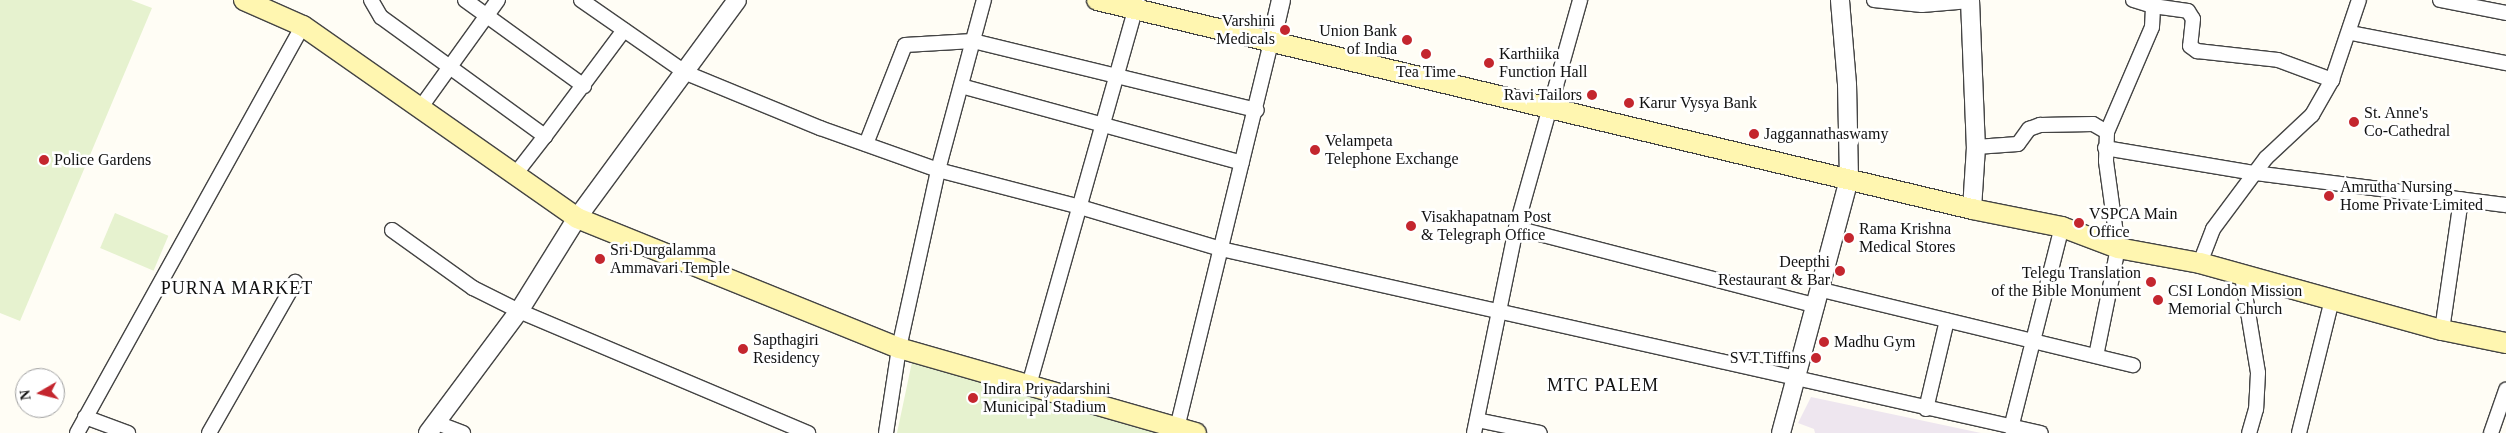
<!DOCTYPE html>
<style>
body{margin:0}
#map{position:relative;width:2506px;height:433px;overflow:hidden;background:#fffdf5;font-family:"Times New Roman",serif}
div>[style]{position:absolute}
[style*='--x']{left:calc(var(--x)*1px);top:calc(var(--y)*1px);width:calc(var(--w)*1px);rotate:calc(var(--a)*1deg)}
.industrial>*{inset:0;background:#eee6ef}
.pitch>*{inset:0;background:#e6f2cf;transform-origin:0 0}
.roads{filter:drop-shadow(1px 0 #444) drop-shadow(-1px 0 #444) drop-shadow(0 1px #444) drop-shadow(0 -1px #444)}
.minor>*{height:14px;margin:-7px;padding:0 7px;transform-origin:7px;border-radius:7px;background:#fff}
.tertiary>*{height:18px;margin:-9px;padding:0 9px;transform-origin:9px;border-radius:9px;background:#fff}
.secondary>*{height:20px;margin:-10px;padding:0 10px;transform-origin:10px;border-radius:10px;background:#fff6b0}
.dots>*{width:14px;height:14px;translate:-50% -50%;box-sizing:border-box;border:2px solid #fff;border-radius:50%}
span{translate:-50% -50%;white-space:nowrap;text-align:center;line-height:1.15;-webkit-text-stroke:5px #fff;paint-order:stroke}
.poi-label{font-size:16px;color:#111}
.right{translate:-100% -50%;text-align:right}
.left{translate:0 -50%;text-align:left}
.neighbourhood-label{font-size:18px;color:#111;letter-spacing:1px}
.north{position:absolute;left:15px;top:368px;width:50px;height:50px;box-sizing:border-box;background:#fff;border:1px solid #a0a0a0;border-radius:50%;rotate:262deg;font-size:14px;font-weight:700;line-height:20px;text-align:center;color:#111}
.north::after{content:'';display:block;margin:auto;width:18px;height:22px;background:#c4262e;clip-path:polygon(50% 0,100% 100%,50% 72%,0 100%)}
</style>
<div id="map">
<div class="industrial">
<div style="clip-path:polygon(1811px 397px,1981px 433px,1815px 433px,1814px 429px,1798px 423px)"></div>
</div>
<div class="pitch">
<div style="clip-path:polygon(0 0,131px 0,152px 8px,20px 321px,0 313px)"></div>
<div style="left:115px;top:213px;width:58px;height:38px;rotate:23deg"></div>
<div style="clip-path:polygon(912px 362px,1169px 433px,897px 433px)"></div>
</div>
<div class="roads">
<div class="minor">
<div style="--x:371;--y:0;--w:20;--a:60"></div>
<div style="--x:381;--y:17;--w:203;--a:36"></div>
<div style="--x:545;--y:136;--w:51;--a:127.8"></div>
<div style="--x:465;--y:0;--w:147;--a:35.9"></div>
<div style="--x:581;--y:0;--w:128;--a:34.8"></div>
<div style="--x:686;--y:73;--w:145;--a:22.3"></div>
<div style="--x:820;--y:128;--w:125;--a:19.6"></div>
<div style="--x:938;--y:170;--w:147;--a:14.6"></div>
<div style="--x:1080;--y:207;--w:147;--a:16.6"></div>
<div style="--x:1221;--y:249;--w:840;--a:12.65"></div>
<div style="--x:1874;--y:0;--w:48;--a:5.9"></div>
<div style="--x:1922;--y:5;--w:48;--a:-4.8"></div>
<div style="--x:2440;--y:0;--w:67;--a:11.1"></div>
<div style="--x:2153;--y:6;--w:35;--a:8"></div>
<div style="--x:2188;--y:11;--w:9;--a:58"></div>
<div style="--x:2193;--y:19;--w:27;--a:96"></div>
<div style="--x:2190;--y:46;--w:9;--a:36"></div>
<div style="--x:2197;--y:51;--w:81;--a:6.3"></div>
<div style="--x:2278;--y:60;--w:58;--a:20.3"></div>
<div style="--x:2351;--y:33;--w:158;--a:11"></div>
<div style="--x:961;--y:86;--w:291;--a:15.3"></div>
<div style="--x:421;--y:107;--w:132;--a:-54.3"></div>
<div style="--x:545;--y:136;--w:132;--a:-53.3"></div>
<div style="--x:866;--y:144;--w:106;--a:-68.5"></div>
<div style="--x:905;--y:45;--w:68;--a:-3.4"></div>
<div style="--x:973;--y:41;--w:292;--a:13.7"></div>
<div style="--x:1976;--y:147;--w:42;--a:-4.1"></div>
<div style="--x:2018;--y:144;--w:19;--a:-54"></div>
<div style="--x:2029;--y:129;--w:12;--a:-20"></div>
<div style="--x:2040;--y:125;--w:53;--a:-1.1"></div>
<div style="--x:2093;--y:124;--w:16;--a:30"></div>
<div style="--x:2105;--y:148;--w:152;--a:9.5"></div>
<div style="--x:2255;--y:173;--w:253;--a:7.3"></div>
<div style="--x:1516;--y:228;--w:311;--a:14.5"></div>
<div style="--x:392;--y:230;--w:100;--a:35.6"></div>
<div style="--x:473;--y:288;--w:51;--a:26.6"></div>
<div style="--x:519;--y:311;--w:314;--a:22.9"></div>
<div style="--x:2200;--y:263;--w:36;--a:-69"></div>
<div style="--x:2213;--y:229;--w:89;--a:-53.3"></div>
<div style="--x:2266;--y:158;--w:63;--a:-43.1"></div>
<div style="--x:2312;--y:115;--w:40;--a:-60.3"></div>
<div style="--x:2332;--y:80;--w:84;--a:-71.4"></div>
<div style="--x:2242;--y:276;--w:98;--a:80.6"></div>
<div style="--x:2258;--y:373;--w:36;--a:93"></div>
<div style="--x:2256;--y:409;--w:25;--a:106"></div>
<div style="--x:1822;--y:290;--w:320;--a:13.6"></div>
<div style="--x:2442;--y:330;--w:132;--a:-81.7"></div>
<div style="--x:2096;--y:356;--w:110;--a:-78.5"></div>
<div style="--x:2118;--y:248;--w:88;--a:-97.9"></div>
<div style="--x:2106;--y:161;--w:29;--a:-88"></div>
<div style="--x:2107;--y:132;--w:114;--a:-66.8"></div>
<div style="--x:2152;--y:27;--w:21;--a:-87"></div>
<div style="--x:2153;--y:6;--w:21;--a:-163"></div>
<div style="--x:1029;--y:385;--w:399;--a:-74.2"></div>
<div style="--x:1926;--y:409;--w:91;--a:-76.7"></div>
<div style="--x:85;--y:417;--w:46;--a:20.4"></div>
<div style="--x:1477;--y:420;--w:64;--a:11.7"></div>
<div style="--x:437;--y:423;--w:28;--a:21"></div>
<div style="--x:1177;--y:428;--w:396;--a:-76.3"></div>
<div style="--x:2011;--y:428;--w:207;--a:-75.8"></div>
<div style="--x:77;--y:433;--w:466;--a:-61"></div>
<div style="--x:209;--y:433;--w:174;--a:-60.3"></div>
<div style="--x:886;--y:433;--w:86;--a:-81.3"></div>
<div style="--x:899;--y:348;--w:182;--a:-77.6"></div>
<div style="--x:938;--y:170;--w:176;--a:-74.9"></div>
<div style="--x:1474;--y:433;--w:209;--a:-78.4"></div>
<div style="--x:1516;--y:228;--w:237;--a:-74.3"></div>
<div style="--x:2299;--y:433;--w:137;--a:-76.1"></div>
<div style="--x:2491;--y:433;--w:46;--a:-70.8"></div>
</div>
<div class="tertiary">
<div style="--x:1970;--y:0;--w:147;--a:87.7"></div>
<div style="--x:1976;--y:147;--w:62;--a:93.7"></div>
<div style="--x:1271;--y:43;--w:44;--a:-76.9"></div>
<div style="--x:428;--y:433;--w:152;--a:-53.3"></div>
<div style="--x:519;--y:311;--w:110;--a:-58.1"></div>
<div style="--x:577;--y:218;--w:270;--a:-53.7"></div>
<div style="--x:1781;--y:433;--w:263;--a:-75"></div>
<div style="--x:1849;--y:179;--w:95;--a:-91.2"></div>
<div style="--x:1847;--y:84;--w:84;--a:-94.8"></div>
</div>
<div class="secondary">
<div style="--x:244;--y:0;--w:64;--a:23.8"></div>
<div style="--x:303;--y:26;--w:335;--a:35"></div>
<div style="--x:577;--y:218;--w:347;--a:22"></div>
<div style="--x:899;--y:348;--w:309;--a:16"></div>
<div style="--x:1097;--y:0;--w:900;--a:13.43"></div>
<div style="--x:1972;--y:209;--w:92;--a:11.3"></div>
<div style="--x:2062;--y:227;--w:60;--a:20.6"></div>
<div style="--x:2118;--y:248;--w:83;--a:10.4"></div>
<div style="--x:2200;--y:263;--w:251;--a:15.5"></div>
<div style="--x:2442;--y:330;--w:65;--a:11.5"></div>
</div>
</div>
<div class="dots">
<div style="left:1285px;top:30px;background:#c4262e"></div>
<div style="left:1407px;top:40px;background:#c4262e"></div>
<div style="left:1426px;top:54px;background:#c4262e"></div>
<div style="left:1489px;top:63px;background:#c4262e"></div>
<div style="left:1592px;top:95px;background:#c4262e"></div>
<div style="left:1629px;top:103px;background:#c4262e"></div>
<div style="left:2354px;top:122px;background:#c4262e"></div>
<div style="left:1754px;top:134px;background:#c4262e"></div>
<div style="left:1315px;top:150px;background:#c4262e"></div>
<div style="left:44px;top:160px;background:#c4262e"></div>
<div style="left:2329px;top:196px;background:#c4262e"></div>
<div style="left:2079px;top:223px;background:#c4262e"></div>
<div style="left:1411px;top:226px;background:#c4262e"></div>
<div style="left:1849px;top:238px;background:#c4262e"></div>
<div style="left:600px;top:259px;background:#c4262e"></div>
<div style="left:1840px;top:271px;background:#c4262e"></div>
<div style="left:2151px;top:282px;background:#c4262e"></div>
<div style="left:2158px;top:300px;background:#c4262e"></div>
<div style="left:1824px;top:342px;background:#c4262e"></div>
<div style="left:743px;top:349px;background:#c4262e"></div>
<div style="left:1816px;top:358px;background:#c4262e"></div>
<div style="left:973px;top:398px;background:#c4262e"></div>
</div>
<div class="poi-label">
<span class="right" style="left:1275px;top:30px">Varshini<br>Medicals</span>
<span class="right" style="left:1397px;top:40px">Union Bank<br>of India</span>
<span class="left" style="left:1499px;top:63px">Karthiika<br>Function Hall</span>
<span style="left:1426px;top:72px">Tea Time</span>
<span class="right" style="left:1582px;top:95px">Ravi Tailors</span>
<span class="left" style="left:1639px;top:103px">Karur Vysya Bank</span>
<span class="left" style="left:2364px;top:122px">St. Anne's<br>Co-Cathedral</span>
<span class="left" style="left:1764px;top:134px">Jaggannathaswamy</span>
<span class="left" style="left:1325px;top:150px">Velampeta<br>Telephone Exchange</span>
<span class="left" style="left:54px;top:160px">Police Gardens</span>
<span class="left" style="left:2340px;top:196px">Amrutha Nursing<br>Home Private Limited</span>
<span class="left" style="left:2089px;top:223px">VSPCA Main<br>Office</span>
<span class="left" style="left:1421px;top:226px">Visakhapatnam Post<br>&amp; Telegraph Office</span>
<span class="left" style="left:1859px;top:238px">Rama Krishna<br>Medical Stores</span>
<span class="left" style="left:610px;top:259px">Sri Durgalamma<br>Ammavari Temple</span>
<span class="right" style="left:1830px;top:271px">Deepthi<br>Restaurant &amp; Bar</span>
<span class="right" style="left:2141px;top:282px">Telegu Translation<br>of the Bible Monument</span>
<span class="left" style="left:2168px;top:300px">CSI London Mission<br>Memorial Church</span>
<span class="left" style="left:753px;top:349px">Sapthagiri<br>Residency</span>
<span class="left" style="left:1834px;top:342px">Madhu Gym</span>
<span class="right" style="left:1806px;top:358px">SVT Tiffins</span>
<span class="left" style="left:983px;top:398px">Indira Priyadarshini<br>Municipal Stadium</span>
</div>
<div class="neighbourhood-label">
<span style="left:237px;top:288px">PURNA MARKET</span>
<span style="left:1603px;top:385px">MTC PALEM</span>
</div>
<div class="north">N</div>
</div>
